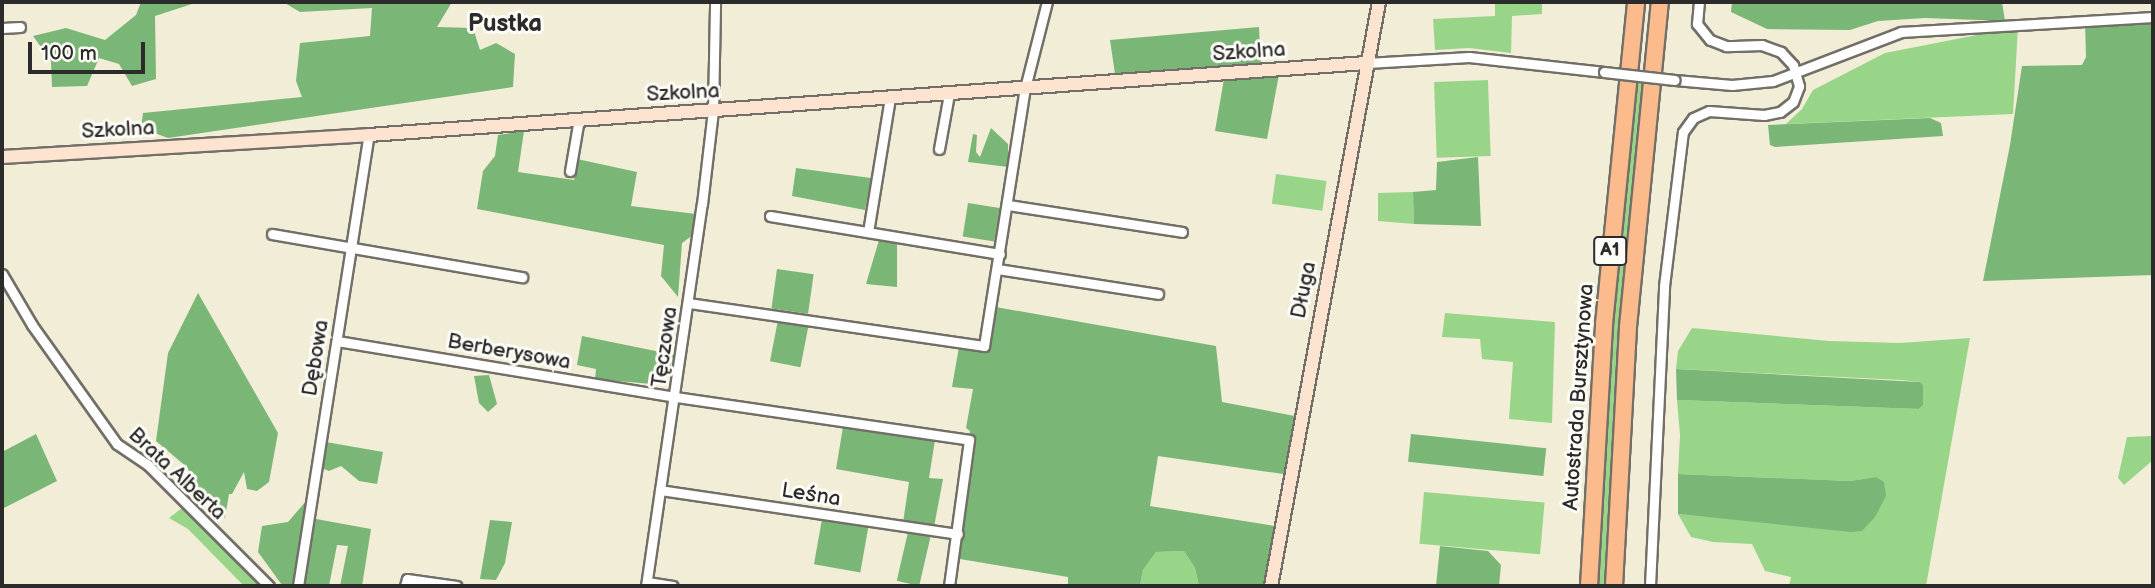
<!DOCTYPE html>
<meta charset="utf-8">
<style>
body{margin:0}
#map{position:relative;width:2155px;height:588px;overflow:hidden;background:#f2edd7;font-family:"Balsamiq Sans",sans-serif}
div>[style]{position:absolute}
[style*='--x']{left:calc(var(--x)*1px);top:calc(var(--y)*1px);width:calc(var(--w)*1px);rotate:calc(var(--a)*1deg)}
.green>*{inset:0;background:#99d589;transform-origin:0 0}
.forest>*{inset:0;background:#7ab675;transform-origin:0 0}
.roads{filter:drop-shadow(2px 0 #716f67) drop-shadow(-2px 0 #716f67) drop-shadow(0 2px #716f67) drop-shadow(0 -2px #716f67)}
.street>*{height:9px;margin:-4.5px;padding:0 4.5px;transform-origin:4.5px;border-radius:4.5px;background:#fff}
.secondary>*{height:12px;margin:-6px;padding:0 6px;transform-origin:6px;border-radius:6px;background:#fde4d1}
.highway>*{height:16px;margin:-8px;padding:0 8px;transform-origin:8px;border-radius:8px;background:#fbbb8d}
.bridges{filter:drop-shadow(2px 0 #716f67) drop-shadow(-2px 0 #716f67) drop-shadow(0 2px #716f67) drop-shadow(0 -2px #716f67)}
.street-bridge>*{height:9px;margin:-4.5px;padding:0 4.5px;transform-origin:4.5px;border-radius:4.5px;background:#fff}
span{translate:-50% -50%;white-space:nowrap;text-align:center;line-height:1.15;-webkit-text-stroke:6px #fdfcf7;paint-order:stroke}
.shield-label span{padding:2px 5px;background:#fdfcf7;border:2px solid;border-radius:5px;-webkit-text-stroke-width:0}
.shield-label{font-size:19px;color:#2b2b2b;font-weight:700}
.street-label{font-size:21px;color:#2b2b2b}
.quarter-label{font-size:24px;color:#2b2b2b;font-weight:700}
.frame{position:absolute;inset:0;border:4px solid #2b2b2b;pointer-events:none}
.scale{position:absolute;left:28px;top:42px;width:117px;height:32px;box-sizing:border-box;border:4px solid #2b2b2b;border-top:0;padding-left:9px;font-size:21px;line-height:24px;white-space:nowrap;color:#2b2b2b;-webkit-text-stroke:5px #fdfcf7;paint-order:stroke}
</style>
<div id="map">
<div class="green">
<div style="clip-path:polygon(1495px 2px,1542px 2px,1542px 14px,1512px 16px,1511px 53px,1469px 48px,1435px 50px,1433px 19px,1495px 16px)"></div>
<div style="clip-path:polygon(2018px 27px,2013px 114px,1786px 124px,1802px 109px,1813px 90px,1885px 53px)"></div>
<div style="left:1488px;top:80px;width:76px;height:54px;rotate:88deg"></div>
<div style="clip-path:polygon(1632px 80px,1646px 82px,1608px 586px,1595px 586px,1605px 381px)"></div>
<div style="left:1276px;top:174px;width:51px;height:30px;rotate:8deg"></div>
<div style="clip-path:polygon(1413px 192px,1414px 224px,1378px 221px,1378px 193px)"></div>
<div style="clip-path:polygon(1445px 313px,1555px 322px,1552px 423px,1509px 419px,1513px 362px,1482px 359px,1480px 339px,1442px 337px)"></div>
<div style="clip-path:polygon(1692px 328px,1829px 341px,1900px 343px,1970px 338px,1926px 586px,1789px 586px,1791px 577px,1765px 571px,1752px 544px,1713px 542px,1691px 537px,1678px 514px,1862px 531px,1876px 477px,1850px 481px,1678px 474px,1680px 435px,1677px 400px,1919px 409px,1923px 405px,1923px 386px,1920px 382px,1901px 380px,1676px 369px,1678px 351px)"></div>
<div style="clip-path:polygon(2153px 436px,2153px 460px,2124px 485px,2118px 478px,2127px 437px)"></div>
<div style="left:1424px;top:492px;width:121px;height:52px;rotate:5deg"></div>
<div style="clip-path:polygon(182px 508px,198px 524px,263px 586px,244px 586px,188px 529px,169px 518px)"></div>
<div style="clip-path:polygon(1184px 551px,1195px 568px,1199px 586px,1140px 586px,1143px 570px,1156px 552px)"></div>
</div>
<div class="forest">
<div style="clip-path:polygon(141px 2px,198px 2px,155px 16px,156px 79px,132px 86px,119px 64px,99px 58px,87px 86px,52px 87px,51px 61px,33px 36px,66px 28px,105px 40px,136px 15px)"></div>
<div style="clip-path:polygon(283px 2px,452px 2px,437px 27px,473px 28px,480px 50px,496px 43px,515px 54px,513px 87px,168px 138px,141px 128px,143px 113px,302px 97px,296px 81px,300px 43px,370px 36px,372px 8px,300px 12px)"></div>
<div style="clip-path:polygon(1732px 2px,2002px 2px,2005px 21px,1925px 18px,1878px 21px,1850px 30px,1767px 29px,1731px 12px)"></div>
<div style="clip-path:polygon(2153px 17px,2153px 275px,1983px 281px,2010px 145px,2022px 66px,2082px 65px,2086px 57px,2085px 21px)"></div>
<div style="clip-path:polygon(1259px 27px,1261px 70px,1280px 69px,1267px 139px,1215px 131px,1225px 73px,1116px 81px,1110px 40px)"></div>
<div style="clip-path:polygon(1930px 118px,1941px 123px,1943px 136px,1775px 147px,1770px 145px,1768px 125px)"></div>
<div style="clip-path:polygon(991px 128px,1008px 144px,1008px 167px,968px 162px,973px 134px,977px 135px,976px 152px,980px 157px)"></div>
<div style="clip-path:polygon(524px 131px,518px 172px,574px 180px,577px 159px,637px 172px,631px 206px,696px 214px,693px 235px,682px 243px,678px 297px,661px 276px,664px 245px,477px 209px,483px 171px,495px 156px,498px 135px)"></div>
<div style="clip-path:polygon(1478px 157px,1481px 226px,1414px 224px,1413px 192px,1436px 190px,1437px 162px)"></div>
<div style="clip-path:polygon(796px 168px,871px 178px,865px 210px,792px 196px)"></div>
<div style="left:968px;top:203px;width:32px;height:34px;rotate:9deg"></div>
<div style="clip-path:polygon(879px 240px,897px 243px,897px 287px,866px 284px)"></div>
<div style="left:777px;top:269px;width:37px;height:40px;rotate:8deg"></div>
<div style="clip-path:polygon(198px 293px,278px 433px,269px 482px,257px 491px,247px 489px,244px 472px,232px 494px,229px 494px,225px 518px,195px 498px,188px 468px,156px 441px,168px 353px)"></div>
<div style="clip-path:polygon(990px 306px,1216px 346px,1222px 402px,1300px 417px,1290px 475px,1158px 456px,1150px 506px,1281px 527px,1272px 586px,1199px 586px,1195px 568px,1184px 551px,1156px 552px,1143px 570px,1140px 586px,1068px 586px,1068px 577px,954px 558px,970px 431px,966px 428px,973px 389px,952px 387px,959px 347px,983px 350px)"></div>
<div style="left:778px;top:320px;width:31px;height:42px;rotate:11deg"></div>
<div style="clip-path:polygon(582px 336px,675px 355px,663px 385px,595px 379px,596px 369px,577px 365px)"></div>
<div style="clip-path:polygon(1676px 369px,1920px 382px,1923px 385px,1923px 405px,1919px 409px,1677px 400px)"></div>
<div style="clip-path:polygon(489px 375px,497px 404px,488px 412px,479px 403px,474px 376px)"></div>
<div style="clip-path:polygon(843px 427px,935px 440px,929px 478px,943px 479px,934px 527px,903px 523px,909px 482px,836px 469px)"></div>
<div style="clip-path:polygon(36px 434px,57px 481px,2px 509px,2px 452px)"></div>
<div style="left:1411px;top:434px;width:136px;height:28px;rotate:6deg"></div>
<div style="clip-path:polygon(326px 442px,383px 452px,377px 484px,359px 481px,341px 466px,329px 471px,322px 468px)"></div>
<div style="clip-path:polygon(1678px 474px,1850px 481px,1876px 477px,1884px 482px,1886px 496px,1875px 517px,1862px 531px,1851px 532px,1678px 514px)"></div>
<div style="clip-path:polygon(307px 500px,293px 586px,282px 585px,258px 552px,262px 526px,288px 522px)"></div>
<div style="clip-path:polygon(316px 519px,371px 529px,362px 586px,340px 586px,348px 546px,337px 545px,329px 586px,303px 586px)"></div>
<div style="left:822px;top:519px;width:47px;height:46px;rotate:10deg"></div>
<div style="clip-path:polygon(490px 520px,512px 522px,505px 563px,496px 580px,480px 579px)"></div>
<div style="left:908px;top:532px;width:23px;height:50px;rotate:13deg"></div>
<div style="clip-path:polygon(1440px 546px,1488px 551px,1501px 565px,1499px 586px,1436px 586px)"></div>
</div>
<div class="roads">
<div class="street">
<div style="--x:2;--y:28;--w:18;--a:-3"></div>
<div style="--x:1367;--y:63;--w:102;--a:-3.4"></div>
<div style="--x:1469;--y:57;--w:136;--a:6.3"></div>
<div style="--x:1675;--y:80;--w:57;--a:5"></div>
<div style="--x:1732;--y:85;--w:41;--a:-5.6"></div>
<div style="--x:1773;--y:81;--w:137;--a:-20.9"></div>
<div style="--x:1901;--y:32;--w:252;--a:-3.4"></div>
<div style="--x:939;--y:149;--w:56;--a:-79.7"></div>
<div style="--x:570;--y:171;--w:53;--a:-80.2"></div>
<div style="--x:1008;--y:205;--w:176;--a:8.8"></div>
<div style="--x:770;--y:216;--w:233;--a:9.4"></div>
<div style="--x:868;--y:232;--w:136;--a:-80.7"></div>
<div style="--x:272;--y:234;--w:254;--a:9.8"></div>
<div style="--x:997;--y:269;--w:163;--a:8.8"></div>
<div style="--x:2;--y:274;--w:59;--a:59.5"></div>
<div style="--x:32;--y:325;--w:146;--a:54.5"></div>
<div style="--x:117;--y:444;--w:37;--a:34"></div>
<div style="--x:148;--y:465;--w:171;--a:45"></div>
<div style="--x:689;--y:303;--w:298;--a:8.3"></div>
<div style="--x:984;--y:346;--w:261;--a:-81"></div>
<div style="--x:1025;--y:88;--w:89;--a:-75.7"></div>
<div style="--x:337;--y:341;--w:344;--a:9.4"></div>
<div style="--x:676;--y:397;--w:296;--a:8.3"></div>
<div style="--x:969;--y:440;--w:147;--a:97.8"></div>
<div style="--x:660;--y:490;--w:301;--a:8.4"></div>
<div style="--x:647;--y:582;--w:26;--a:9"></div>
<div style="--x:298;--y:586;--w:457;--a:-81.1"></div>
<div style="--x:405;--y:586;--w:7;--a:-74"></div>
<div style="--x:407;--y:579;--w:50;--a:8"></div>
<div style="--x:646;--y:586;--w:386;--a:-81.7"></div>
<div style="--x:702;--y:204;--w:94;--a:-83.3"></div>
<div style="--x:713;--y:111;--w:109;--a:-88.9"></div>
<div style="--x:1650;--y:586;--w:300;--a:-87.3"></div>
<div style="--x:1664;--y:286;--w:155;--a:-83"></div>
<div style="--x:1683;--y:132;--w:17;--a:-54"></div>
<div style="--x:1693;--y:118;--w:17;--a:-24"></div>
<div style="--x:1709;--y:111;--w:55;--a:4.2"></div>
<div style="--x:1764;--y:115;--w:16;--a:-11"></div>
<div style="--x:1780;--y:112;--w:16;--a:-38"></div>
<div style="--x:1793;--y:102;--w:17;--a:-69"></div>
<div style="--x:1799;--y:86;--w:22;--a:-106"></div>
<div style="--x:1793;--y:65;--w:18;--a:-133"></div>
<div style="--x:1781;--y:52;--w:20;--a:-160"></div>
<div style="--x:1762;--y:45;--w:36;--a:178"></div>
<div style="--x:1726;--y:46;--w:17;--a:-159"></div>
<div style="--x:1710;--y:40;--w:21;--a:-129"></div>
<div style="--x:1697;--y:24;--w:22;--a:-85"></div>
</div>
<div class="secondary">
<div style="--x:2;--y:157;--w:368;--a:-3.4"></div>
<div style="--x:369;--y:135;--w:1001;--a:-4.13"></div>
<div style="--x:1271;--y:586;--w:594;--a:-79.52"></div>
</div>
<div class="highway">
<div style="--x:1589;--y:586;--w:262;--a:-86.7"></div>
<div style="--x:1604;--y:324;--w:324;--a:-84.3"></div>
<div style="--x:1614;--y:586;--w:259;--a:-86.9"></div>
<div style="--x:1628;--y:327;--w:327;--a:-84.4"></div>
</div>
</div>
<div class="bridges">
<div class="street-bridge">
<div style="--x:1604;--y:72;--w:71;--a:6.4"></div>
</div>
</div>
<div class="shield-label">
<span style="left:1610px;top:251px">A1</span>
</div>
<div class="street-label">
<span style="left:1249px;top:52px;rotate:-4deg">Szkolna</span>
<span style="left:683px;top:93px;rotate:-3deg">Szkolna</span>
<span style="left:118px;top:130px;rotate:-3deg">Szkolna</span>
<span style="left:1304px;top:290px;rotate:-79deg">Długa</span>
<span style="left:665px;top:347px;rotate:-82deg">Tęczowa</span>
<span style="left:509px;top:352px;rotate:10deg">Berberysowa</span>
<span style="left:316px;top:358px;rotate:-81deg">Dębowa</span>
<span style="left:1579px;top:397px;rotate:-86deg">Autostrada Bursztynowa</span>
<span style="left:177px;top:474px;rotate:43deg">Brata Alberta</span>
<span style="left:811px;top:495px;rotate:9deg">Leśna</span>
</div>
<div class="quarter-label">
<span style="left:505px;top:24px">Pustka</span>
</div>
<div class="frame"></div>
<div class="scale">100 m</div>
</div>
